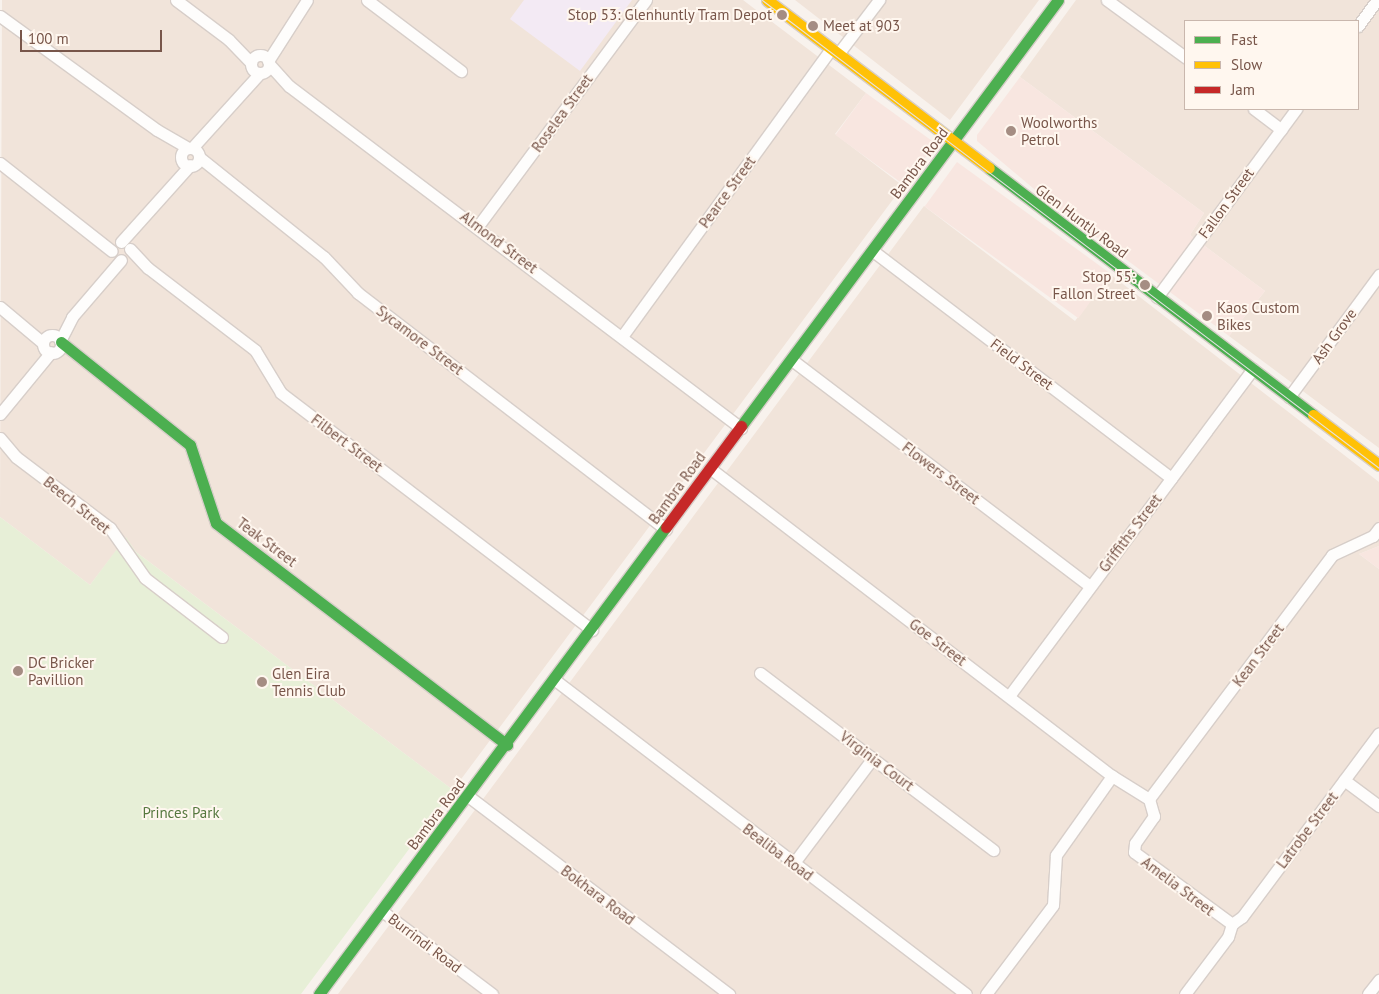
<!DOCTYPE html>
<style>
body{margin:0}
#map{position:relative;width:1379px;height:994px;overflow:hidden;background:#f8f2ed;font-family:"PT Sans",sans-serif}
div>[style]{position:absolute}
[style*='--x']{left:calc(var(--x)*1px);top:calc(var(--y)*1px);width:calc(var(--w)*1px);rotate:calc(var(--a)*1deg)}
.residential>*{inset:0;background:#f1e4da}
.commercial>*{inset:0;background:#f8e6e0;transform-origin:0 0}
.education>*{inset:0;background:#f3eaf4}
.green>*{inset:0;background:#e7efd7}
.roads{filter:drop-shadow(1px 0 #d7cec9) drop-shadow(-1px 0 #d7cec9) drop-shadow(0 1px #d7cec9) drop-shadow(0 -1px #d7cec9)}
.street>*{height:11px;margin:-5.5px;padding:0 5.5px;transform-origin:5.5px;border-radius:5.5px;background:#fefdfc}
.street>.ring{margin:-5.5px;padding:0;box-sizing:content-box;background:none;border:11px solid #fefdfc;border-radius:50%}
.fast>*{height:11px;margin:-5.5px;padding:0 5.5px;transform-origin:5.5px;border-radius:5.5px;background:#4caf50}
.slow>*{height:11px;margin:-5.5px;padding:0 5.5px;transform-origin:5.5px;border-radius:5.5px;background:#ffc107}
.jam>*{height:11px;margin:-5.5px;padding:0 5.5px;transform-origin:5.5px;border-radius:5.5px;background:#c62828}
.tram>*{height:1px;margin:-0.5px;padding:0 0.5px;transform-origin:0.5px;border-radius:0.5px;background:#e5e3e5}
.dots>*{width:14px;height:14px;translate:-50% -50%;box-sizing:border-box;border:2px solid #fff7ef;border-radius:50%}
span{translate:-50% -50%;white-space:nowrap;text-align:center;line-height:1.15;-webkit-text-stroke:4px #fff7ef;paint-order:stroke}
.poi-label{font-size:15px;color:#78564a}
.right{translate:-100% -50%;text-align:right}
.left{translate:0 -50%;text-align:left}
.street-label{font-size:15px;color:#78564a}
.park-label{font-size:15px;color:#56783f}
.legend{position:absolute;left:1184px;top:20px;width:175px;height:90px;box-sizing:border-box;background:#fff7ef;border:1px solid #c9b7ad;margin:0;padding:6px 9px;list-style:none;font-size:15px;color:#78564a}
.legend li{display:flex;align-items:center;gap:10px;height:25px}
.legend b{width:25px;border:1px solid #c9b7ad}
.scale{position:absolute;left:20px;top:30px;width:142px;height:22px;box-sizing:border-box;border:2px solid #78564a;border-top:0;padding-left:6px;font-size:15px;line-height:18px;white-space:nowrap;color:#78564a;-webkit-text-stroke:4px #fff7ef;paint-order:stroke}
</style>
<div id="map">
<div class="residential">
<div style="clip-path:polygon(2px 0,743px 0,866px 93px,835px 134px,903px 186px,453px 790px,136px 552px,126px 538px,90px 585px,0 517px)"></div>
<div style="clip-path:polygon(795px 0,1039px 0,950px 120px)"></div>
<div style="clip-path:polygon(evenodd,1076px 0,1379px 0,1379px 448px,1229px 336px,1265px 291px,1190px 235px,1204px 213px,1020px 77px,1076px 0,1185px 21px,1358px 21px,1358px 109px,1185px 109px,1185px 21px)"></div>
<div style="clip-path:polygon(924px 206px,1075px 321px,1110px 274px,1379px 482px,1379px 546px,1359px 554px,1379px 569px,1379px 994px,338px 994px)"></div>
</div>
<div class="commercial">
<div style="clip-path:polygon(1020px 77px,1204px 213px,1190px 235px,1265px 291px,1229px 336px,1053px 205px,977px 141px,977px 135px)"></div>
<div style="left:866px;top:93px;width:86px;height:52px;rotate:36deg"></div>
<div style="left:957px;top:162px;width:190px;height:55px;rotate:36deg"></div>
<div style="clip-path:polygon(1379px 546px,1379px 569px,1359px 554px)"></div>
</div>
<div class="education">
<div style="clip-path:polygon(524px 0,632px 0,580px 71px,510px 19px)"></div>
</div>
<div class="green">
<div style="clip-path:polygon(0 517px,90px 585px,126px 537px,136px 552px,453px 790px,301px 994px,0 994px)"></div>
</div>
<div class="roads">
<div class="street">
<div style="--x:176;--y:0;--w:66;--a:37"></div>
<div style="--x:229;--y:40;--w:32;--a:46"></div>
<div style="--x:367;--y:0;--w:118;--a:37.1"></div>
<div style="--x:1107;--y:0;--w:97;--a:36.2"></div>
<div style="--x:0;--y:16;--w:194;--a:36"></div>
<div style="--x:157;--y:130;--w:36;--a:30"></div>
<div style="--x:1358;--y:26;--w:32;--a:-54"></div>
<div style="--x:838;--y:54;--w:68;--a:-52.8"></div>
<div class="ring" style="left:251px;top:55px;width:7px;height:7px"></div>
<div style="--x:268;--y:61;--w:72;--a:-57.4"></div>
<div style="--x:269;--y:64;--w:30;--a:48"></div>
<div style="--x:289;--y:86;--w:567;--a:37.11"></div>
<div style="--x:1254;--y:109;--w:34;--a:37"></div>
<div style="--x:192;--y:148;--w:101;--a:-47.8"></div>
<div class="ring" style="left:181px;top:148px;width:7px;height:7px"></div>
<div style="--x:199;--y:157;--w:160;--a:38.7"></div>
<div style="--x:324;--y:257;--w:50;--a:46.6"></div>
<div style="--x:358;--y:293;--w:388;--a:37.5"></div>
<div style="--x:0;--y:163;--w:142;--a:38.2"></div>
<div style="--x:478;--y:226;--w:282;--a:-53.4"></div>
<div style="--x:121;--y:242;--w:103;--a:-48.1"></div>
<div style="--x:130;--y:249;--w:26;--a:47"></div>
<div style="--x:148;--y:268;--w:135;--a:37.5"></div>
<div style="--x:255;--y:350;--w:50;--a:58.8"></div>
<div style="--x:281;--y:393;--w:391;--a:37.3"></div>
<div style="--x:873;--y:251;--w:375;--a:37.3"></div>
<div style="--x:1157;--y:297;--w:234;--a:-53.5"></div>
<div style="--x:0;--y:307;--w:56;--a:39.9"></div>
<div style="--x:623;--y:335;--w:354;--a:-54"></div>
<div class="ring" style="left:43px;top:335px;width:7px;height:7px"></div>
<div style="--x:60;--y:341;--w:27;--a:-63"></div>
<div style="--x:72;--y:317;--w:75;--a:-49.3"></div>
<div style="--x:792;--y:360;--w:374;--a:37.2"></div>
<div style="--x:1289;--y:397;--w:152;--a:-53.6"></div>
<div style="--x:0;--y:414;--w:80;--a:-50.6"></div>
<div style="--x:0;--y:438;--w:25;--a:50"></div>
<div style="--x:16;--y:457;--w:118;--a:37.1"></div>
<div style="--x:110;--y:528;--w:61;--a:55"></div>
<div style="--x:145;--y:578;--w:97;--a:37.5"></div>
<div style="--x:711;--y:469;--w:505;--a:37.44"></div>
<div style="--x:1112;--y:776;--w:44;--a:31.9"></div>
<div style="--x:760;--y:673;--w:293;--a:37.2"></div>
<div style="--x:555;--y:680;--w:517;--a:37.38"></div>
<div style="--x:1009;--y:696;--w:408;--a:-53.3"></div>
<div style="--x:1344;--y:780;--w:44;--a:36.6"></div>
<div style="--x:468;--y:796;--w:328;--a:37.2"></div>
<div style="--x:1149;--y:799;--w:305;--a:-53.1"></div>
<div style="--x:1332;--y:555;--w:45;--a:-24.9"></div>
<div style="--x:1373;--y:536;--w:10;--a:-53"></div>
<div style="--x:1149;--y:799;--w:18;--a:74"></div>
<div style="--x:1154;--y:816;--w:33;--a:125"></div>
<div style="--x:1135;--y:843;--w:9;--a:96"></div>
<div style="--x:1134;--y:852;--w:122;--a:36.3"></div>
<div style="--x:793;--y:864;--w:133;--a:-53"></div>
<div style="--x:382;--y:911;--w:138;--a:37"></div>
<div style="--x:1232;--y:924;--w:12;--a:-35"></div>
<div style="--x:1242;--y:917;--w:229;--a:-53.3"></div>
<div style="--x:986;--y:994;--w:111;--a:-53"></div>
<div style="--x:1053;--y:905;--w:50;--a:-86.6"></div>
<div style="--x:1056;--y:855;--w:97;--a:-54.7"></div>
<div style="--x:1185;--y:994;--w:71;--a:-53"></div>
<div style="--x:1228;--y:937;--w:14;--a:-73"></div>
<div style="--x:1368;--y:994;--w:18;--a:-52"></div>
</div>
<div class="fast">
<div style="--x:989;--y:168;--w:407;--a:37.3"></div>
<div style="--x:61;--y:342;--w:165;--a:38.6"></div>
<div style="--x:190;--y:445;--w:82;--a:71.6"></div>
<div style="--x:216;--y:523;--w:366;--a:37.3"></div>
<div style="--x:741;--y:426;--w:531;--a:-53.35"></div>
<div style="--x:319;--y:994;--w:582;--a:-53.39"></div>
</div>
<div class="slow">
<div style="--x:767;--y:0;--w:278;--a:37.1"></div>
<div style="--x:1313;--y:415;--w:83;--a:37.1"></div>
</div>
<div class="jam">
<div style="--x:666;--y:527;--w:126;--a:-53.4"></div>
</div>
</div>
<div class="tram">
<div style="--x:762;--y:0;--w:774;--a:37.18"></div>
</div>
<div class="dots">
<div style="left:782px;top:15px;background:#a58d83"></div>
<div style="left:813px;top:26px;background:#a58d83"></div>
<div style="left:1011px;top:131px;background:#a58d83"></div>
<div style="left:1145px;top:285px;background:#a58d83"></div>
<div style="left:1207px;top:316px;background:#a58d83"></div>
<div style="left:18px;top:671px;background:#a58d83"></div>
<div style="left:262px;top:682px;background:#a58d83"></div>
</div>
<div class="poi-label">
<span class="right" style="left:772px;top:15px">Stop 53: Glenhuntly Tram Depot</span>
<span class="left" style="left:823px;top:26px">Meet at 903</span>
<span class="left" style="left:1021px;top:131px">Woolworths<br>Petrol</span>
<span class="right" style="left:1135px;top:285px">Stop 55:<br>Fallon Street</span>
<span class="left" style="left:1217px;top:316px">Kaos Custom<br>Bikes</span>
<span class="left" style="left:28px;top:671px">DC Bricker<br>Pavillion</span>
<span class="left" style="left:272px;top:682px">Glen Eira<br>Tennis Club</span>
</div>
<div class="street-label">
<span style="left:562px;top:113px;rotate:-54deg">Roselea Street</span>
<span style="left:919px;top:163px;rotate:-53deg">Bambra Road</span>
<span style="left:727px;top:192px;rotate:-54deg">Pearce Street</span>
<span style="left:1226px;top:203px;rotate:-54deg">Fallon Street</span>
<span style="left:1082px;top:221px;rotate:37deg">Glen Huntly Road</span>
<span style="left:499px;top:242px;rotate:37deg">Almond Street</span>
<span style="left:1334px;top:336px;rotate:-54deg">Ash Grove</span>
<span style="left:420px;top:340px;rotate:37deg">Sycamore Street</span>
<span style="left:1022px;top:364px;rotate:37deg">Field Street</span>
<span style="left:347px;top:443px;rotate:37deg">Filbert Street</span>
<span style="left:941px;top:473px;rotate:37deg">Flowers Street</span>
<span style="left:677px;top:488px;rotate:-54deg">Bambra Road</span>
<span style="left:77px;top:505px;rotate:39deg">Beech Street</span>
<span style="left:1130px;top:533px;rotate:-53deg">Griffiths Street</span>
<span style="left:267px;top:542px;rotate:37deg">Teak Street</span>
<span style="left:938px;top:642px;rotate:37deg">Goe Street</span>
<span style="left:1258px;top:655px;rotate:-53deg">Kean Street</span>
<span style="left:877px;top:761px;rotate:37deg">Virginia Court</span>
<span style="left:436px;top:814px;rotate:-53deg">Bambra Road</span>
<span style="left:1307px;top:830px;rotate:-53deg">Latrobe Street</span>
<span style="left:778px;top:852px;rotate:37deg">Bealiba Road</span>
<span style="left:1178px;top:886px;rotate:37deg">Amelia Street</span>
<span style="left:598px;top:895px;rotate:37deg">Bokhara Road</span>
<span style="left:425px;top:943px;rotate:37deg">Burrindi Road</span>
</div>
<div class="park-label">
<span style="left:181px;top:813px">Princes Park</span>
</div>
<ul class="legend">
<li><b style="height:6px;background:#4caf50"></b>Fast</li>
<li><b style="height:6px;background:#ffc107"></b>Slow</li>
<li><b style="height:6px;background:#c62828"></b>Jam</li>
</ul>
<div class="scale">100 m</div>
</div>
